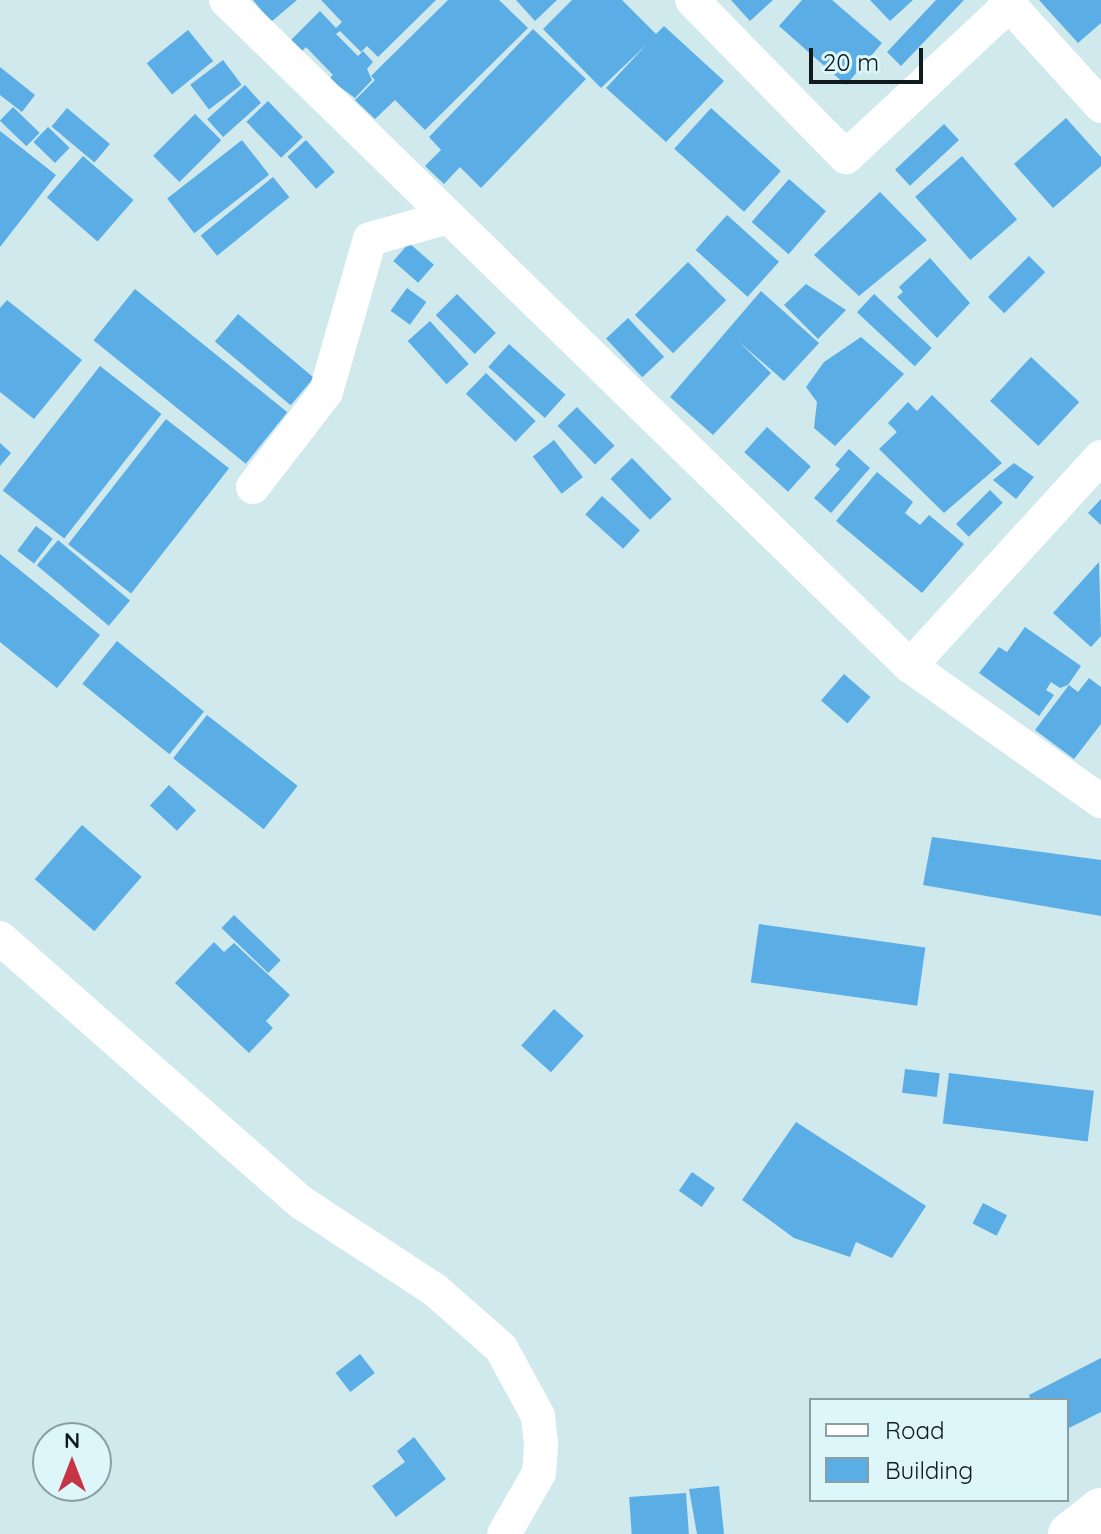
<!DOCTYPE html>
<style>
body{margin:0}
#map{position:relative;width:1101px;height:1534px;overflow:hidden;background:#cfe9ed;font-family:Quicksand,sans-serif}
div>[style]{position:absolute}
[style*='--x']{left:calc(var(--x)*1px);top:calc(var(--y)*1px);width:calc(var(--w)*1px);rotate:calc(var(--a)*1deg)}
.building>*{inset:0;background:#5bade6;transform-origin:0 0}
.minor>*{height:34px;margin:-17px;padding:0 17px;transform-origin:17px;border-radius:17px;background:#fff}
.secondary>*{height:44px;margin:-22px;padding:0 22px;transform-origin:22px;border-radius:22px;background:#fff}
span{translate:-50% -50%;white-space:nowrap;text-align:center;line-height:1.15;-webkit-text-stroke:8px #dcf6fa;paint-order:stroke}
.legend{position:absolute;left:809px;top:1398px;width:260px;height:104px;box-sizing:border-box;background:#dcf6fa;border:2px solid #8b9ea1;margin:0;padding:10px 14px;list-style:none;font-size:24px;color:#111a1c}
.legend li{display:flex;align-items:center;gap:16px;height:40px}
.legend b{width:40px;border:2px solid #8b9ea1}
.north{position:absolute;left:32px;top:1422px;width:80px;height:80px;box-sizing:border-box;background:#dcf6fa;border:2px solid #8b9ea1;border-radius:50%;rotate:0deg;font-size:22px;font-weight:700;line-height:32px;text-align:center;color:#111a1c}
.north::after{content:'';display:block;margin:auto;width:28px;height:36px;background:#c53547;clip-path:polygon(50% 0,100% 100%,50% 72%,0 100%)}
.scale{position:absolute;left:809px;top:48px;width:114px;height:36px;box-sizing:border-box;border:4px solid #111a1c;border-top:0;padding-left:10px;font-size:24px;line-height:28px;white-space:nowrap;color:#111a1c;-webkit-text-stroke:6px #dcf6fa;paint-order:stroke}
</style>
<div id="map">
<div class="building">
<div style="clip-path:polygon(253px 0,297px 0,271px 22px)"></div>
<div style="clip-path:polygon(321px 0,436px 0,378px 57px,367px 46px,361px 52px,340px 31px,336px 34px,358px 56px,363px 51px,373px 62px,367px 69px,372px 80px,355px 98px,329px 79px,333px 75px,306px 47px,302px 51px,291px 40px,320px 11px,336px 28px,342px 22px)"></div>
<div style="clip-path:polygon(448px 0,499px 0,528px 28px,425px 130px,395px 100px,375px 119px,355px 100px,375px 80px,371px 76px)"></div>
<div style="clip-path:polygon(516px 0,557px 0,535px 21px)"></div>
<div style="clip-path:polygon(572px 0,622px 0,656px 34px,664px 26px,724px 81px,666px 142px,606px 88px,646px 45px,601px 88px,543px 29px)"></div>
<div style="clip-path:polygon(731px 0,773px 0,750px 21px)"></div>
<div style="clip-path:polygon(802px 0,832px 0,882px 43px,846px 85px,779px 26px)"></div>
<div style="clip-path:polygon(870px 0,913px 0,890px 21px)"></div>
<div style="clip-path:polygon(936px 0,964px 0,901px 66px,887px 52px)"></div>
<div style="clip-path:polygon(1039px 0,1101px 0,1101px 23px,1078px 43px)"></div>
<div style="clip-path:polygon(533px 29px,586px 79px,481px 188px,460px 167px,444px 184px,425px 166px,441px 150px,429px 137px)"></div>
<div style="left:188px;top:30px;width:40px;height:53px;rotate:51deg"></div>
<div style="left:223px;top:60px;width:31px;height:41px;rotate:53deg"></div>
<div style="clip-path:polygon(0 67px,35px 95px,22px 112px,0 95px)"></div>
<div style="left:245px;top:85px;width:24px;height:51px;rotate:48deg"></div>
<div style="left:268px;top:101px;width:50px;height:30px;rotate:46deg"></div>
<div style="left:13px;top:107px;width:37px;height:19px;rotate:44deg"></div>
<div style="left:67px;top:108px;width:56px;height:24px;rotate:40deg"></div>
<div style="left:711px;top:108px;width:94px;height:55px;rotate:42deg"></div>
<div style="left:195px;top:114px;width:37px;height:59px;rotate:45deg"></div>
<div style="clip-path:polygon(1066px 118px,1101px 157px,1101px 166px,1053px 208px,1014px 164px)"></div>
<div style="left:944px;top:124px;width:22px;height:67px;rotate:47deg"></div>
<div style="left:48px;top:127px;width:30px;height:21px;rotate:44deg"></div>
<div style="clip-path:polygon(0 131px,56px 175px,0 247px)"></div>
<div style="left:242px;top:140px;width:44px;height:95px;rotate:52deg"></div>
<div style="left:306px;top:140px;width:43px;height:25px;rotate:48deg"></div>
<div style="left:83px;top:156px;width:67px;height:55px;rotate:41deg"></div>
<div style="left:962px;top:156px;width:84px;height:62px;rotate:49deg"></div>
<div style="left:273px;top:177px;width:26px;height:93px;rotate:51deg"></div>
<div style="left:789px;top:179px;width:49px;height:57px;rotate:41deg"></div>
<div style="clip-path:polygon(880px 192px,927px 240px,859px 296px,814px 255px)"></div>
<div style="left:727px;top:215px;width:70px;height:47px;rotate:42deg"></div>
<div style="left:409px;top:243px;width:33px;height:24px;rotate:41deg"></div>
<div style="left:1029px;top:256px;width:23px;height:58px;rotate:45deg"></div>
<div style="clip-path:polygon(930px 258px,970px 303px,937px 338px,897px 297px,903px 292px,899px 287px)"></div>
<div style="left:688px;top:262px;width:54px;height:75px;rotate:45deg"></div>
<div style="clip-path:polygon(806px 284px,846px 310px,818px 339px,784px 305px)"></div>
<div style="left:407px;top:288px;width:24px;height:28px;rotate:36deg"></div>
<div style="left:135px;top:289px;width:196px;height:66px;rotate:39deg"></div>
<div style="clip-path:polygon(761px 291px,819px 343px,784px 381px,738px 341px,771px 373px,713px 435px,670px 397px)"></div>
<div style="left:457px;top:294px;width:55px;height:30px;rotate:45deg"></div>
<div style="left:874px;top:294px;width:79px;height:25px;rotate:43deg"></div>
<div style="clip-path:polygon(7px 300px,82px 360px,34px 419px,0 392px,0 308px)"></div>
<div style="left:238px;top:314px;width:99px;height:36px;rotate:40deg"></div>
<div style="left:628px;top:318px;width:53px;height:30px;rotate:47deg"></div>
<div style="left:430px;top:321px;width:58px;height:30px;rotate:48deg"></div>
<div style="clip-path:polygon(861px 337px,904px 374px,835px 446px,814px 428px,817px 402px,806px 387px,824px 362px)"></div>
<div style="left:509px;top:344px;width:76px;height:31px;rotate:42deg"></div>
<div style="left:1031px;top:357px;width:66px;height:60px;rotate:43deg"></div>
<div style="left:100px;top:366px;width:78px;height:158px;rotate:38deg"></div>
<div style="left:486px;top:373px;width:69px;height:29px;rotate:44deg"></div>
<div style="clip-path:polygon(932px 395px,1002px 463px,944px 513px,879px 449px,897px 432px,888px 423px,908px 402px,917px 411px)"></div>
<div style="left:577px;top:407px;width:54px;height:27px;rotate:46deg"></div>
<div style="left:166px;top:419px;width:80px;height:159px;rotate:38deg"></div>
<div style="left:767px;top:427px;width:59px;height:34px;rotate:42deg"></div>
<div style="left:554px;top:440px;width:47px;height:27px;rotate:52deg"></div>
<div style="clip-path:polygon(0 443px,11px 453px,0 466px)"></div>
<div style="clip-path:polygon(849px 449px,870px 468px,831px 513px,814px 498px,840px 469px,835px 465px)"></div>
<div style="left:632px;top:458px;width:57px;height:30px;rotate:46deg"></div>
<div style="clip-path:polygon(1014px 463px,1034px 477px,1016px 499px,993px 480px)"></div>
<div style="clip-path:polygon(877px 472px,913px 502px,905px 513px,920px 525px,929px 515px,964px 544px,922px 593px,836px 521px)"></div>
<div style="left:990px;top:490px;width:18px;height:48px;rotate:45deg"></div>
<div style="left:602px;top:496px;width:51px;height:25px;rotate:42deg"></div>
<div style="clip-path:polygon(1101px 499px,1101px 525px,1088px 513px)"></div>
<div style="left:36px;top:526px;width:21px;height:31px;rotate:37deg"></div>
<div style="left:58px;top:540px;width:94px;height:33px;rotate:40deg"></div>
<div style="clip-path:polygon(0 554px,100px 635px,57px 688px,0 642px)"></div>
<div style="clip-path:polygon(1099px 562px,1101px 636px,1091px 647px,1053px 613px)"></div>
<div style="clip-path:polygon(1025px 627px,1081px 666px,1068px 685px,1060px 688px,1051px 682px,1046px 690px,1054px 695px,1039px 716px,979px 673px,999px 647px,1007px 652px)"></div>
<div style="left:117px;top:641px;width:112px;height:55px;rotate:39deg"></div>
<div style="left:844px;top:674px;width:35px;height:35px;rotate:41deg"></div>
<div style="clip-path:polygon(1089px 678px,1101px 687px,1101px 724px,1074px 759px,1035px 730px,1069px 685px,1078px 692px)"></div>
<div style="left:207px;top:715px;width:115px;height:55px;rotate:38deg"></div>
<div style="left:169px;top:785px;width:37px;height:28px;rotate:43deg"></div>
<div style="left:82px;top:825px;width:79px;height:72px;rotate:41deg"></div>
<div style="clip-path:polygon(932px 837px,1101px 860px,1101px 916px,923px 885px)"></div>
<div style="left:234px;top:915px;width:65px;height:18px;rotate:44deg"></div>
<div style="left:759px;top:924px;width:168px;height:59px;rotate:8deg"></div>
<div style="clip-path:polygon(214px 942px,224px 952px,234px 943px,290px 995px,266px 1021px,273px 1028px,249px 1053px,175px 983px)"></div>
<div style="left:554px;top:1009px;width:40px;height:49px;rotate:42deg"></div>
<div style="left:905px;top:1069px;width:35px;height:24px;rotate:7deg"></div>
<div style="left:949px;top:1073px;width:146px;height:51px;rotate:7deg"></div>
<div style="clip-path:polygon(796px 1122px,926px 1206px,892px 1258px,856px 1242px,850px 1257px,794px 1238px,742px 1200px)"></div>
<div style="left:692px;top:1172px;width:28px;height:23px;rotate:35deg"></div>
<div style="left:983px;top:1203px;width:27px;height:23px;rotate:27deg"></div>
<div style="left:360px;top:1354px;width:24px;height:31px;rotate:52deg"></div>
<div style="clip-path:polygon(1101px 1358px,1101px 1412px,1067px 1429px,1067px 1400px,1031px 1400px,1029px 1395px)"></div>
<div style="clip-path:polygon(414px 1437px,446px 1479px,396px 1517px,372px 1486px,405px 1462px,397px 1451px)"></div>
<div style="clip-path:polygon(719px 1486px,724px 1534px,697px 1534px,689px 1489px)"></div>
<div style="left:686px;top:1493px;width:41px;height:57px;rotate:86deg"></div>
</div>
<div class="minor">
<div style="--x:226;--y:0;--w:955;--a:44.24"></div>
<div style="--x:910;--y:666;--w:234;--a:35.3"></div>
<div style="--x:692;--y:0;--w:220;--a:45.6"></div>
<div style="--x:846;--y:157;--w:223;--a:-43"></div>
<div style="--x:1005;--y:0;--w:143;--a:47.8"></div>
<div style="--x:253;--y:487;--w:120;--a:-52.5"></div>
<div style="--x:326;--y:392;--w:159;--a:-74"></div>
<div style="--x:370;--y:239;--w:82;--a:-15.6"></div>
<div style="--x:910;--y:666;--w:283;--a:-47.6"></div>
<div style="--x:0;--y:938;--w:402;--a:41.3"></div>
<div style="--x:302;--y:1203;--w:159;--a:33.2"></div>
<div style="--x:435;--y:1290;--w:88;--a:41.3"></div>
<div style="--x:501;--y:1348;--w:77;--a:61.4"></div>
<div style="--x:538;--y:1416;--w:29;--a:84"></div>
<div style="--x:541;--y:1445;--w:28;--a:94"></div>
<div style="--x:539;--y:1473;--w:70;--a:119.8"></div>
</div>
<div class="secondary">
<div style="--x:1070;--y:1534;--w:39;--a:-38"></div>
</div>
<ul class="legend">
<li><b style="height:10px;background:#fff"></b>Road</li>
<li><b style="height:22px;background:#5bade6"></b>Building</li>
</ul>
<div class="north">N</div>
<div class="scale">20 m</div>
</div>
